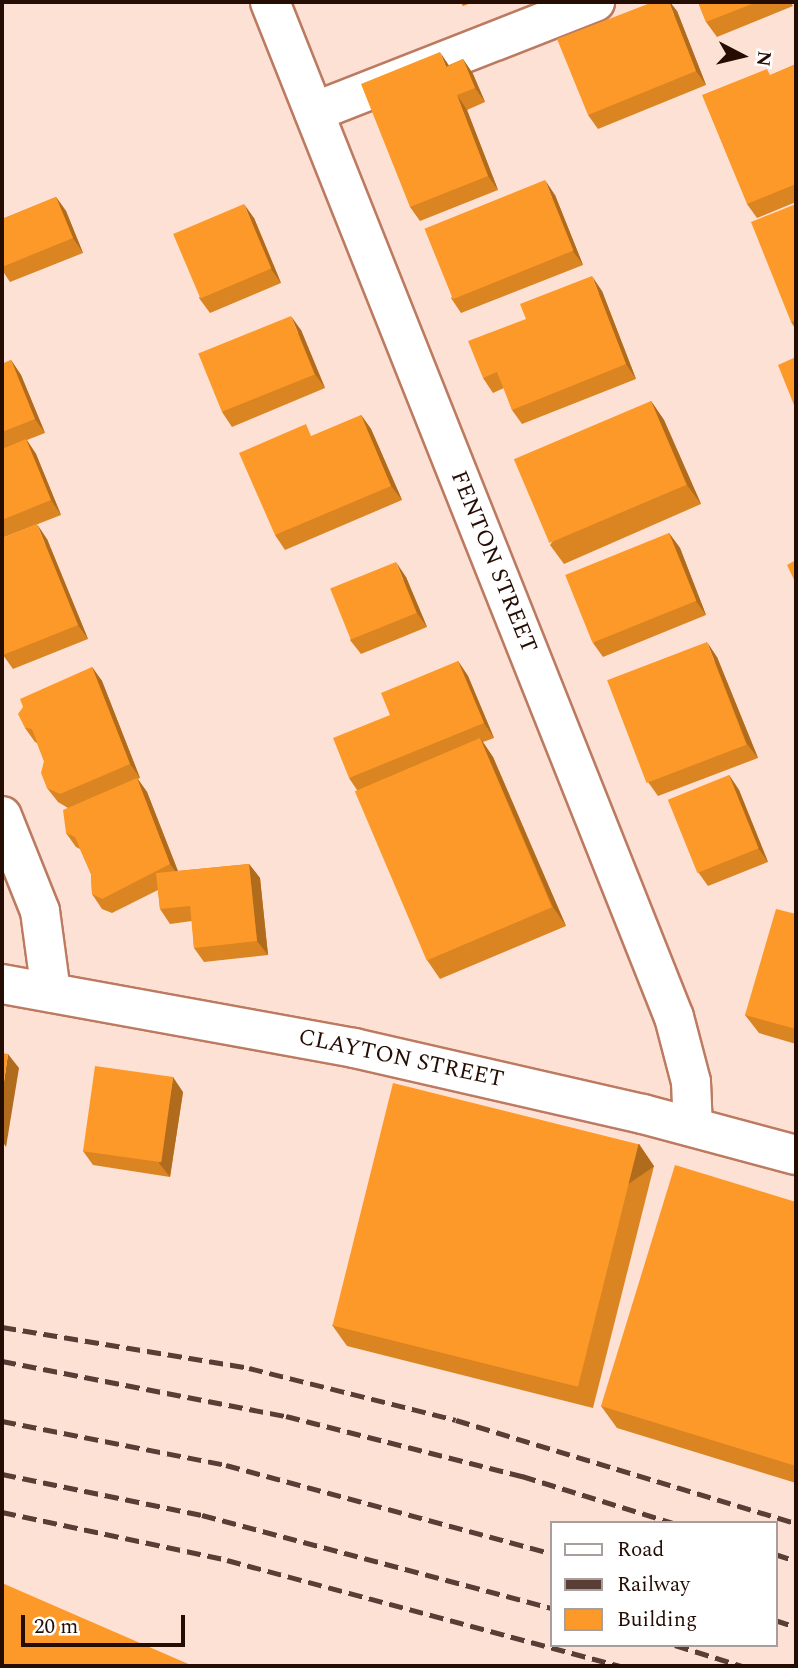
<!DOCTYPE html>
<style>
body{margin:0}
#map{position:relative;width:798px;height:1668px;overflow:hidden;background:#fee1d5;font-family:Spectral,serif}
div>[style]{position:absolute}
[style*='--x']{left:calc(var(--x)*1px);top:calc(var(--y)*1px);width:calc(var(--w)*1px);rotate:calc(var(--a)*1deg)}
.roads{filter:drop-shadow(2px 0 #bc7b61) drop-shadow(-2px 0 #bc7b61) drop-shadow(0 2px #bc7b61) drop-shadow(0 -2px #bc7b61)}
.minor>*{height:38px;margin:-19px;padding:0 19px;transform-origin:19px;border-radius:19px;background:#fff}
.rail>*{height:5px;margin-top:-2.5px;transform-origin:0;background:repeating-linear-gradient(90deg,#583e35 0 14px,transparent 0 21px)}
.wall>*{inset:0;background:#da8422}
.shaded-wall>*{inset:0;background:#b16b1c;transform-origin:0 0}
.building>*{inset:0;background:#fd9928;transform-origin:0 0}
span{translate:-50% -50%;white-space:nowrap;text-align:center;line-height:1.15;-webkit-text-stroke:6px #fff;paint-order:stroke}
.street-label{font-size:23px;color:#250d04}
.frame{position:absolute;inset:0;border:4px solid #250d04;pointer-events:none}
.legend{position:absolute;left:550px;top:1521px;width:228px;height:126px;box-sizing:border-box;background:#fff;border:2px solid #a89e9b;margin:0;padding:9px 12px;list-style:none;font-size:21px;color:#250d04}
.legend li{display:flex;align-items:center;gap:14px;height:35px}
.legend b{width:35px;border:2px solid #a89e9b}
.north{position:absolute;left:707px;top:21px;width:70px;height:70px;-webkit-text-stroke:5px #fff;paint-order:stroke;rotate:97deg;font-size:19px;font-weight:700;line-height:28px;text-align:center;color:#250d04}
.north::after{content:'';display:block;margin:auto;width:24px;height:32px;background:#250d04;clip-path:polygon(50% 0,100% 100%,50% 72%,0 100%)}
.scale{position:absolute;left:21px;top:1615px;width:164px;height:32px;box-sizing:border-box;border:4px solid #250d04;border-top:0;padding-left:9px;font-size:21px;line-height:24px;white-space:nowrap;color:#250d04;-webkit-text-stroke:5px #fff;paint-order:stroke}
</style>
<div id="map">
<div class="roads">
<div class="minor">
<div style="--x:270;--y:2;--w:1092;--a:68.3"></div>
<div style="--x:674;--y:1017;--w:67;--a:75.3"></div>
<div style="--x:691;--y:1082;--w:45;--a:87.5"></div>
<div style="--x:314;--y:112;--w:302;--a:-21.4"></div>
<div style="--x:2;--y:816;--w:102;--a:68.2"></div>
<div style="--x:40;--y:911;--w:82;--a:82.3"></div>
<div style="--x:2;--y:984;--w:358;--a:10.3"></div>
<div style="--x:354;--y:1048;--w:296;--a:12.9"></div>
<div style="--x:643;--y:1114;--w:158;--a:15"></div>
</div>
</div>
<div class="rail">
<div style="--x:2;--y:1327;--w:250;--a:9.4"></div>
<div style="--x:249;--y:1368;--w:213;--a:14.1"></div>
<div style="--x:456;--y:1420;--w:355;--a:16.9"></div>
<div style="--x:2;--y:1361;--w:289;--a:11"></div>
<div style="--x:286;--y:1416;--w:244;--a:14.3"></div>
<div style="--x:522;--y:1476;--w:158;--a:17.3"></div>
<div style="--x:2;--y:1421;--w:228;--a:11.1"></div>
<div style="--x:226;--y:1465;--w:337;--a:15.2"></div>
<div style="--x:2;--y:1474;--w:204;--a:11.6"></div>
<div style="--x:202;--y:1515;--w:361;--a:14.9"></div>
<div style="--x:2;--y:1512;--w:230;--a:12"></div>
<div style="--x:227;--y:1560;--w:408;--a:15.1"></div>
<div style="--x:775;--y:1554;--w:22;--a:18"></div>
<div style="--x:775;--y:1620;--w:22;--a:18"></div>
<div style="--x:675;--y:1645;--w:70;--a:17.4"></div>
</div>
<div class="wall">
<div style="clip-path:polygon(460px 2px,474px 2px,463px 6px)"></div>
<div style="clip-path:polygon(698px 2px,791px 2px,793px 6px,717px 37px,706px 22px)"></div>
<div style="clip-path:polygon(677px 11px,706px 85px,598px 129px,588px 115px)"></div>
<div style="clip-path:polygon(463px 59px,473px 74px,485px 102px,467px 110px,498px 190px,420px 221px,410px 207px,449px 65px)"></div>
<div style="clip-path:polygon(796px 64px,796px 202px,757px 218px,747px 204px,771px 75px)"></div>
<div style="clip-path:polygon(555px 195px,583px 265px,461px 313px,451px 298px)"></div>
<div style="clip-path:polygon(56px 197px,66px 211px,83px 253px,10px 282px,2px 270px,2px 219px)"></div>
<div style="clip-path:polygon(796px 204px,796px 330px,791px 322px)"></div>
<div style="clip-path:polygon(254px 218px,281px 283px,210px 313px,199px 298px)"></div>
<div style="clip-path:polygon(602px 291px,636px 379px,522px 424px,512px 410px,504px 388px,493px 393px,483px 378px)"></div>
<div style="clip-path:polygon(301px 330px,325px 388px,232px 427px,222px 412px)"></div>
<div style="clip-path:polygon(11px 360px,21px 375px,45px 433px,27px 440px,36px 454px,61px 515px,2px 538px,2px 364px)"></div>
<div style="clip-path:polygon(651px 401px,664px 420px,701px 504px,564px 564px,550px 545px)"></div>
<div style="clip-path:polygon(361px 415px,371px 429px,402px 500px,285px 550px,275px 535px)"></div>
<div style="clip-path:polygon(669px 533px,680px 548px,706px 615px,603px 657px,593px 643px)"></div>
<div style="clip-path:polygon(47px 539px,88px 639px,13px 669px,3px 655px)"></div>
<div style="clip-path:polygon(406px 577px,427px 627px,361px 654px,350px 640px)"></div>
<div style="clip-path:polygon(717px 657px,758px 758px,658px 796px,648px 782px)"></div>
<div style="clip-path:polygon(458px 661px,468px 676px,494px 738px,483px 742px,493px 757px,566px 926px,440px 979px,427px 960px,357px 790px,349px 778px,390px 715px)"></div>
<div style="clip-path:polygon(92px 667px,102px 681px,140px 778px,138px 779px,147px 792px,178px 871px,249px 864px,260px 878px,268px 955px,204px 962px,194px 948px,192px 921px,170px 924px,160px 909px,158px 890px,112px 913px,102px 909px,92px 894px,91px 874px,80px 849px,76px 847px,66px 833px,68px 808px,58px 802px,47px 788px,44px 761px,37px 743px,35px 742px,25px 728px)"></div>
<div style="clip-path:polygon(729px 775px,739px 790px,768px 862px,708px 886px,698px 872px)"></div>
<div style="clip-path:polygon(796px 914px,796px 1044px,759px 1033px,745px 1015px)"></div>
<div style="clip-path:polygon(183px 1092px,170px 1177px,93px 1165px,83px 1151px)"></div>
<div style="clip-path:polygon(639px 1144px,654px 1166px,593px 1408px,347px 1346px,332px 1325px)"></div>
<div style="clip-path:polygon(796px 1202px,796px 1483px,617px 1428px,601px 1406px)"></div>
</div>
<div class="shaded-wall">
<div style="clip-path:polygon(669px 2px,670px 2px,677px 11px,706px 85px,696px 71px)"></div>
<div style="clip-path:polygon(440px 52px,450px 67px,446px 67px)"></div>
<div style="clip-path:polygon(463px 59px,473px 74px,485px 102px,475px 88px)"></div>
<div style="clip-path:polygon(457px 95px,467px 110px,498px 190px,488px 176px)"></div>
<div style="clip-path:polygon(545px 180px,555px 195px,583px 265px,573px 251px)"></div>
<div style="clip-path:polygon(56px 197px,66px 211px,83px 253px,73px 238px)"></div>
<div style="clip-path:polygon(244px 204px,254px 218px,281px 283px,271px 269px)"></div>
<div style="clip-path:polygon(592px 276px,602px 291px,636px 379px,626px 364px)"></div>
<div style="clip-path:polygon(291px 316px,301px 330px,325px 388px,315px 374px)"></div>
<div style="clip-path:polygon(11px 360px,21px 375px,45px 433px,35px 419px)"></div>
<div style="clip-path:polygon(651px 401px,664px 420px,701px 504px,687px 485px)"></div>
<div style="clip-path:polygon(361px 415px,371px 429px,402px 500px,391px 486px)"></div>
<div style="clip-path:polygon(26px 439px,36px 454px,61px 515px,51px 500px)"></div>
<div style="clip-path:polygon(37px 524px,47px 539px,88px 639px,78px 625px)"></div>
<div style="clip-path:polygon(669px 533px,680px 548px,706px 615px,696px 601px)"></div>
<div style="clip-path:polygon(396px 562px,406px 577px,427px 627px,417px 613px)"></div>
<div style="clip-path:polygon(707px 642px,717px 657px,758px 758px,747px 744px)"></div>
<div style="clip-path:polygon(458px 661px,468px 676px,494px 738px,484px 723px)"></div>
<div style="clip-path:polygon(92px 667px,102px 681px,140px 778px,130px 764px)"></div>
<div style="clip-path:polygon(480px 738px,493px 757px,566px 926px,553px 907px)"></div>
<div style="clip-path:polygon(729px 775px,739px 790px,768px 862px,758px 848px)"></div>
<div style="clip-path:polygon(137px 778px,147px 792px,181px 879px,170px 864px)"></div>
<div style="clip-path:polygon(249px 864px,260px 878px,268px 955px,257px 941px)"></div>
<div style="clip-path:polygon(8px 1054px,19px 1068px,6px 1147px,2px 1141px,2px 1096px)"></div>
<div style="clip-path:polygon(173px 1077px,183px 1092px,170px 1177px,159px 1163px)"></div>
<div style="left:639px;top:1144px;width:27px;height:250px;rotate:56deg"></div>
</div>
<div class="building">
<div style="clip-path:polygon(653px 2px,669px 2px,696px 71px,588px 115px,557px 39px)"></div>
<div style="clip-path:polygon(698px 2px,757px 2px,706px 22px)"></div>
<div style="clip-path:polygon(440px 52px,446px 67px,463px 59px,475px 88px,457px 95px,488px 176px,410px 207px,361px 84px)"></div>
<div style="clip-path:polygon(796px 64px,796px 184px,747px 204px,702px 95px,767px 69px,770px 75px)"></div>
<div style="left:545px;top:180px;width:76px;height:130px;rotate:68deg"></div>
<div style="clip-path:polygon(56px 197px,73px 238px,2px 267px,2px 219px)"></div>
<div style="left:244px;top:204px;width:70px;height:77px;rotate:67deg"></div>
<div style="clip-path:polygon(796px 204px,796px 320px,791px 322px,751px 222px)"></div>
<div style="clip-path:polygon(592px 276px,626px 364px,512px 410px,497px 372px,483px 378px,468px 341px,526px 319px,520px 304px)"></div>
<div style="left:291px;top:316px;width:63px;height:100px;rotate:68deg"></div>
<div style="clip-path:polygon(796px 357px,796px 410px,778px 365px)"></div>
<div style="clip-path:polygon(11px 360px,35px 419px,2px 432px,2px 364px)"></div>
<div style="left:651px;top:401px;width:91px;height:149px;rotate:67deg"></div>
<div style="clip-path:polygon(361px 415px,391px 486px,275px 535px,239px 453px,306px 424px,311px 436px)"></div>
<div style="clip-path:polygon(26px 439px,51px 500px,2px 520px,2px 449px)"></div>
<div style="clip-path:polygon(37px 524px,78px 625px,3px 655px,2px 651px,2px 538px)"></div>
<div style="left:669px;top:533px;width:73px;height:112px;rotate:68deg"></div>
<div style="clip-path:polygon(796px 560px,796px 584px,787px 565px)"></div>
<div style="left:396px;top:562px;width:55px;height:71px;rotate:68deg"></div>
<div style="left:707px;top:642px;width:110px;height:107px;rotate:69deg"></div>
<div style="clip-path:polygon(458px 661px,484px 723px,349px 778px,333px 738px,390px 715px,381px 693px)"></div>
<div style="clip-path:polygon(92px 667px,130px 764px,60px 794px,47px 788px,41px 773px,44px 761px,32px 729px,25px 728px,18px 714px,23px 707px,20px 699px)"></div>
<div style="left:480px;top:738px;width:184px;height:136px;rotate:67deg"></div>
<div style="left:729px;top:775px;width:79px;height:66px;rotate:68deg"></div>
<div style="clip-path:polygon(137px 778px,170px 864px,102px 899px,92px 894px,91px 874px,75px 837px,66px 833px,63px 810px)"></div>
<div style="clip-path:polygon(249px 864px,257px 941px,194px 948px,190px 906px,160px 909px,156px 873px)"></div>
<div style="clip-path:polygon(776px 909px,796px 914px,796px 1029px,745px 1015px)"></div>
<div style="clip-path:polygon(2px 1053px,8px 1054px,2px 1096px)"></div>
<div style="left:95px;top:1066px;width:79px;height:86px;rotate:8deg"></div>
<div style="left:393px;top:1083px;width:253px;height:250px;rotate:14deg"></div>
<div style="clip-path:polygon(675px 1165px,796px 1202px,796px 1466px,601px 1406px)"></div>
<div style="clip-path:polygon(2px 1583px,193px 1666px,2px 1666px)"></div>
</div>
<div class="street-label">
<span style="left:493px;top:562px;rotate:68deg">FENTON STREET</span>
<span style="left:401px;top:1059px;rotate:12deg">CLAYTON STREET</span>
</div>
<div class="frame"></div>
<ul class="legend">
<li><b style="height:9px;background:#fff"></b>Road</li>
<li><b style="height:9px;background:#583e35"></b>Railway</li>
<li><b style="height:19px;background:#fd9928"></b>Building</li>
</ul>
<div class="north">N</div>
<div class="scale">20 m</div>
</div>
